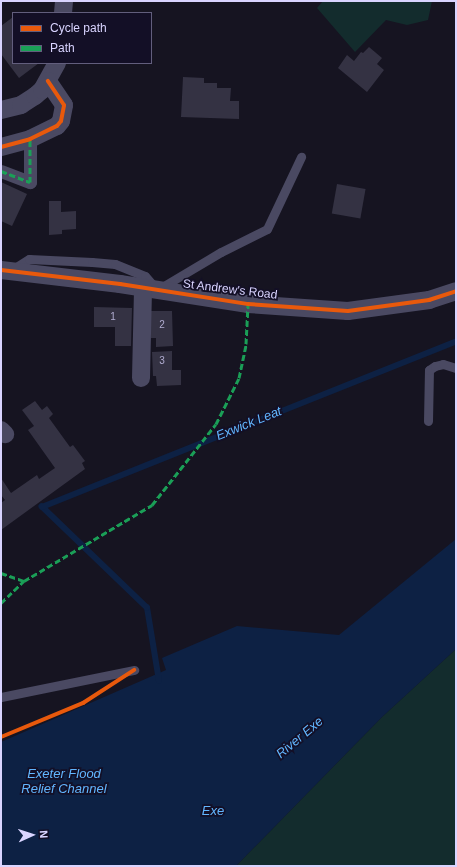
<!DOCTYPE html>
<style>
body{margin:0}
#map{position:relative;width:457px;height:867px;overflow:hidden;background:#161421;font-family:Helvetica,sans-serif}
div>[style]{position:absolute}
[style*='--x']{left:calc(var(--x)*1px);top:calc(var(--y)*1px);width:calc(var(--w)*1px);rotate:calc(var(--a)*1deg)}
.green>*{inset:0;background:#132c2d}
.water>*{inset:0;background:#0d2144}
.stream>*{height:5.5px;margin:-2.75px;padding:0 2.75px;transform-origin:2.75px;border-radius:2.75px;background:#0d2144}
.building>*{inset:0;background:#343243;transform-origin:0 0}
.service>*{height:9px;margin:-4.5px;padding:0 4.5px;transform-origin:4.5px;border-radius:4.5px;background:#4a4962}
.pedestrian>*{height:13px;margin:-6.5px;padding:0 6.5px;transform-origin:6.5px;border-radius:6.5px;background:#4a4962}
.minor>*{height:18px;margin:-9px;padding:0 9px;transform-origin:9px;border-radius:9px;background:#4a4962}
.quiet>*{height:3px;margin-top:-1.5px;transform-origin:0;background:repeating-linear-gradient(90deg,#1a9f57 0 6px,transparent 0 9px)}
.cycleway>*{height:4px;margin:-2px;padding:0 2px;transform-origin:2px;border-radius:2px;background:#e8590c}
span{translate:-50% -50%;white-space:nowrap;text-align:center;line-height:1.15;-webkit-text-stroke:3.5px #130f26;paint-order:stroke}
.number-label{font-size:10px;color:#b0acd0}
.number-label span{-webkit-text-stroke-width:0}
.street-label{font-size:12px;color:#d9d4ff}
.water-label{font-size:13px;color:#62b6ff;font-style:italic}
.frame{position:absolute;inset:0;border:2px solid #d9d4ff;pointer-events:none}
.legend{position:absolute;left:12px;top:12px;width:140px;height:52px;box-sizing:border-box;background:#130f26;border:1px solid #625e7d;margin:0;padding:5px 7px;list-style:none;font-size:12px;color:#d9d4ff}
.legend li{display:flex;align-items:center;gap:8px;height:20px}
.legend b{width:20px;border:1px solid #625e7d}
.north{position:absolute;left:12px;top:815px;width:40px;height:40px;-webkit-text-stroke:3px #130f26;paint-order:stroke;rotate:87deg;font-size:11px;font-weight:700;line-height:16px;text-align:center;color:#d9d4ff}
.north::after{content:'';display:block;margin:auto;width:14px;height:18px;background:#d9d4ff;clip-path:polygon(50% 0,100% 100%,50% 72%,0 100%)}
</style>
<div id="map">
<div class="green">
<div style="clip-path:polygon(323px 1px,432px 1px,428px 20px,407px 25px,386px 20px,355px 52px,317px 8px)"></div>
<div style="clip-path:polygon(456px 649px,456px 866px,236px 866px,382px 717px)"></div>
</div>
<div class="water">
<div style="clip-path:polygon(456px 539px,456px 649px,382px 717px,236px 866px,1px 865px,1px 742px,166px 670px,162px 658px,237px 626px,339px 635px)"></div>
</div>
<div class="stream">
<div style="--x:159;--y:681;--w:74;--a:-99.3"></div>
<div style="--x:147;--y:608;--w:146;--a:-136.1"></div>
<div style="--x:42;--y:507;--w:446;--a:-21.8"></div>
</div>
<div class="building">
<div style="clip-path:polygon(13px 17px,13px 63px,39px 63px,19px 78px,1px 54px,1px 26px)"></div>
<div style="clip-path:polygon(369px 47px,382px 58px,377px 64px,384px 70px,367px 92px,338px 68px,347px 55px,354px 61px,361px 52px,363px 53px)"></div>
<div style="clip-path:polygon(183px 77px,204px 78px,204px 83px,217px 83px,217px 88px,231px 88px,230px 101px,239px 101px,239px 119px,181px 117px)"></div>
<div style="clip-path:polygon(1px 182px,27px 194px,12px 226px,1px 221px)"></div>
<div style="left:337px;top:184px;width:29px;height:30px;rotate:10deg"></div>
<div style="clip-path:polygon(49px 201px,61px 201px,61px 212px,76px 211px,76px 229px,62px 230px,62px 234px,49px 235px)"></div>
<div style="clip-path:polygon(94px 307px,132px 308px,131px 346px,115px 346px,115px 327px,94px 327px)"></div>
<div style="clip-path:polygon(150px 311px,172px 311px,173px 346px,156px 347px,156px 338px,151px 338px)"></div>
<div style="clip-path:polygon(172px 351px,172px 370px,181px 370px,181px 385px,157px 386px,156px 376px,153px 376px,152px 352px)"></div>
<div style="clip-path:polygon(35px 401px,42px 410px,47px 406px,53px 414px,49px 418px,70px 447px,73px 445px,85px 461px,82px 463px,85px 469px,1px 530px,1px 503px,5px 500px,1px 495px,1px 478px,11px 493px,37px 475px,39px 479px,55px 468px,28px 430px,34px 426px,22px 410px)"></div>
</div>
<div class="service">
<div style="--x:13;--y:269;--w:19;--a:-32"></div>
<div style="--x:29;--y:259;--w:63;--a:2.7"></div>
<div style="--x:92;--y:262;--w:23;--a:5"></div>
<div style="--x:115;--y:264;--w:32;--a:22"></div>
<div style="--x:145;--y:276;--w:18;--a:49"></div>
<div style="--x:157;--y:290;--w:74;--a:-30.7"></div>
<div style="--x:221;--y:252;--w:51;--a:-26.6"></div>
<div style="--x:267;--y:229;--w:80;--a:-64.7"></div>
<div style="--x:428;--y:421;--w:51;--a:-88.9"></div>
<div style="--x:429;--y:370;--w:7;--a:-34"></div>
<div style="--x:435;--y:366;--w:8;--a:-14"></div>
<div style="--x:443;--y:364;--w:14;--a:17"></div>
<div style="--x:1;--y:697;--w:136;--a:-11.5"></div>
</div>
<div class="pedestrian">
<div style="--x:1;--y:171;--w:31;--a:21"></div>
<div style="--x:30;--y:182;--w:43;--a:-90"></div>
</div>
<div class="minor">
<div style="--x:63;--y:13;--w:12;--a:-85"></div>
<div style="--x:1;--y:110;--w:21;--a:-14"></div>
<div style="--x:21;--y:105;--w:17;--a:-33"></div>
<div style="--x:35;--y:96;--w:9;--a:-41"></div>
<div style="--x:42;--y:90;--w:31;--a:-61"></div>
<div style="--x:1;--y:147;--w:30;--a:-15"></div>
<div style="--x:30;--y:139;--w:30;--a:-26"></div>
<div style="--x:57;--y:126;--w:6;--a:-51"></div>
<div style="--x:61;--y:121;--w:16;--a:-79"></div>
<div style="--x:64;--y:105;--w:29;--a:-124"></div>
<div style="--x:1;--y:270;--w:120;--a:6.7"></div>
<div style="--x:120;--y:284;--w:130;--a:8.9"></div>
<div style="--x:248;--y:304;--w:100;--a:4"></div>
<div style="--x:348;--y:311;--w:82;--a:-7.7"></div>
<div style="--x:429;--y:300;--w:28;--a:-18"></div>
<div style="--x:141;--y:378;--w:90;--a:-88.7"></div>
<div style="--x:1;--y:430;--w:6;--a:45"></div>
</div>
<div class="quiet">
<div style="--x:1;--y:171;--w:31;--a:21"></div>
<div style="--x:30;--y:182;--w:43;--a:-90"></div>
<div style="--x:1;--y:573;--w:24;--a:19"></div>
<div style="--x:1;--y:603;--w:32;--a:-44"></div>
<div style="--x:24;--y:581;--w:149;--a:-30.7"></div>
<div style="--x:152;--y:505;--w:103;--a:-51.7"></div>
<div style="--x:216;--y:424;--w:51;--a:-63.4"></div>
<div style="--x:239;--y:378;--w:35;--a:-78"></div>
<div style="--x:246;--y:344;--w:40;--a:-87.1"></div>
</div>
<div class="cycleway">
<div style="--x:1;--y:147;--w:30;--a:-15"></div>
<div style="--x:30;--y:139;--w:30;--a:-26"></div>
<div style="--x:57;--y:126;--w:6;--a:-51"></div>
<div style="--x:61;--y:121;--w:16;--a:-79"></div>
<div style="--x:64;--y:105;--w:29;--a:-124"></div>
<div style="--x:1;--y:270;--w:120;--a:6.7"></div>
<div style="--x:120;--y:284;--w:130;--a:8.9"></div>
<div style="--x:248;--y:304;--w:100;--a:4"></div>
<div style="--x:348;--y:311;--w:82;--a:-7.7"></div>
<div style="--x:429;--y:300;--w:28;--a:-18"></div>
<div style="--x:1;--y:737;--w:89;--a:-22.5"></div>
<div style="--x:83;--y:703;--w:61;--a:-32.9"></div>
</div>
<div class="number-label">
<span style="left:113px;top:317px">1</span>
<span style="left:162px;top:325px">2</span>
<span style="left:162px;top:361px">3</span>
</div>
<div class="street-label">
<span style="left:230px;top:290px;rotate:7deg">St Andrew's Road</span>
</div>
<div class="water-label">
<span style="left:249px;top:424px;rotate:-22deg">Exwick Leat</span>
<span style="left:300px;top:738px;rotate:-40deg">River Exe</span>
<span style="left:64px;top:782px">Exeter Flood<br>Relief Channel</span>
<span style="left:213px;top:811px">Exe</span>
</div>
<div class="frame"></div>
<ul class="legend">
<li><b style="height:5px;background:#e8590c"></b>Cycle path</li>
<li><b style="height:5px;background:#1a9f57"></b>Path</li>
</ul>
<div class="north">N</div>
</div>
